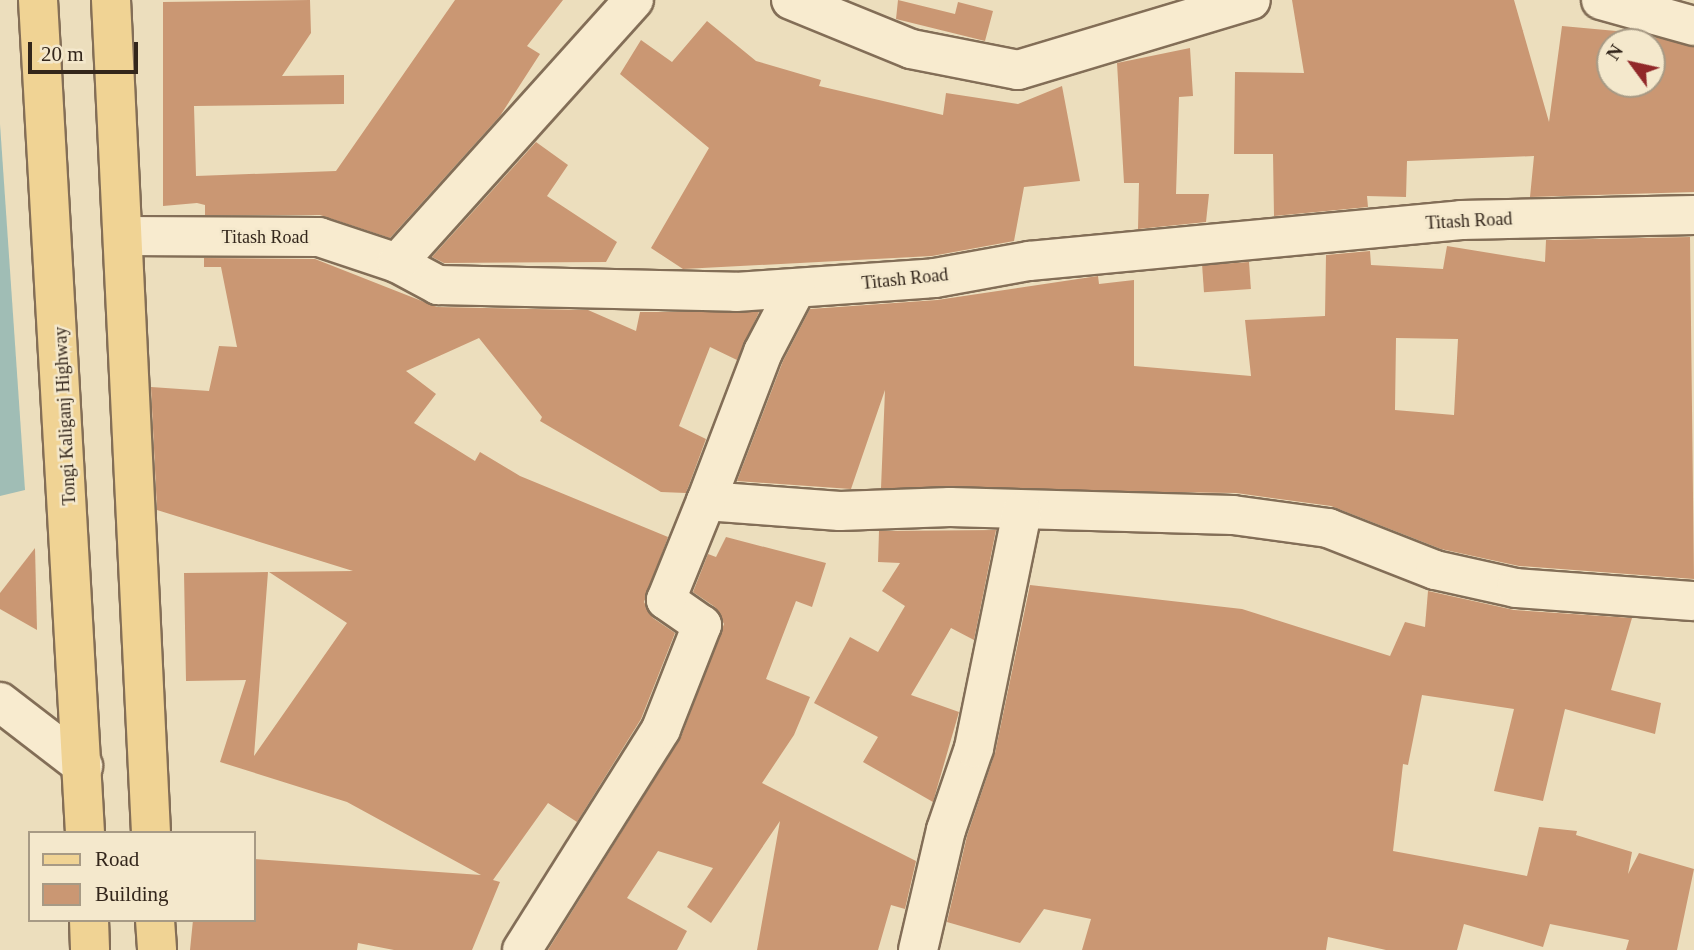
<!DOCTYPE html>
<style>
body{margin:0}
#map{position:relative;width:1694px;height:950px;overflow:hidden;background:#ecdebd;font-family:"Times New Roman",serif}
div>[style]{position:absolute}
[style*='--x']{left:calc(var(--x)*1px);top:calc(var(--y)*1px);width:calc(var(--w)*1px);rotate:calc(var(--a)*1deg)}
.water>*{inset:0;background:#a0bdb5}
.building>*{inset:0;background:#ca9773;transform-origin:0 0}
.roads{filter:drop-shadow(2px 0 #836e57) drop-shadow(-2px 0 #836e57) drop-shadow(0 2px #836e57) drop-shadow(0 -2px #836e57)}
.street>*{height:38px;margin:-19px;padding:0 19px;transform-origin:19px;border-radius:19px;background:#f8ebcf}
.primary>*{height:38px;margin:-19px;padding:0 19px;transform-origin:19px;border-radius:19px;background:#f0d394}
span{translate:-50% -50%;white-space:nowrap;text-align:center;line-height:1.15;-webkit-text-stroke:5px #f4e8cc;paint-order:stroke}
.street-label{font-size:18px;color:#33261b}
.legend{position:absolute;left:28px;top:831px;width:228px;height:91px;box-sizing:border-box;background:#f4e8cc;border:2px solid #a79a85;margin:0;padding:9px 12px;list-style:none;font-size:21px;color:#33261b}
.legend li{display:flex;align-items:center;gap:14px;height:35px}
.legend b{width:35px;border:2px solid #a79a85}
.north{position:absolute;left:1596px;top:28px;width:70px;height:70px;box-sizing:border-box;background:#f4e8cc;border:2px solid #a79a85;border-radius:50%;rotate:303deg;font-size:19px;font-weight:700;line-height:28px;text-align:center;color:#33261b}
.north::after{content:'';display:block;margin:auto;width:24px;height:32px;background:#912829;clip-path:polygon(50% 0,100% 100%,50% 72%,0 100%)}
.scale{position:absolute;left:28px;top:42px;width:110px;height:32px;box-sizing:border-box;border:4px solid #33261b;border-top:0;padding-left:9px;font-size:21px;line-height:24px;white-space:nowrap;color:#33261b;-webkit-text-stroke:5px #f4e8cc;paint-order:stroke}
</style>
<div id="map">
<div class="water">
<div style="clip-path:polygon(0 124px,25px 490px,0 496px)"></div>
</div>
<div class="building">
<div style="clip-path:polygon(310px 0,311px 33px,282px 76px,344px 75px,344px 104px,194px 106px,196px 176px,336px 171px,455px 0,563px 0,527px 46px,540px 54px,500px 116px,390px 238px,320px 215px,205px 215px,205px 205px,197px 203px,163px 206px,163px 2px)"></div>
<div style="clip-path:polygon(898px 0,955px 14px,958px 2px,993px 11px,985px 41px,896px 19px)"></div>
<div style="clip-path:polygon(evenodd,1292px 0,1514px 0,1549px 122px,1562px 26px,1638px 33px,1694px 47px,1694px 192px,1530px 197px,1534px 156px,1407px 161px,1406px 197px,1367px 196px,1368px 207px,1274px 216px,1273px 154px,1234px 154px,1235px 72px,1304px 73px,1292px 0,1610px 42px,1652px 42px,1652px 84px,1610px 84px,1610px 42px)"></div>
<div style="clip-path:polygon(707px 21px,756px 61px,821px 80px,819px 86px,943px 115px,946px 93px,1018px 104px,1062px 86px,1080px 181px,1024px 187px,1014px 241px,932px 256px,683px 269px,651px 248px,709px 148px,620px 74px,641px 40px,672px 62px)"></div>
<div style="clip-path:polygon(1190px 48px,1193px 96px,1179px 97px,1176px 194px,1209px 194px,1206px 222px,1138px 229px,1139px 183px,1124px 183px,1117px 63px)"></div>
<div style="clip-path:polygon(536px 142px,568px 165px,547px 196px,617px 242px,606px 262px,444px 263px,432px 257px)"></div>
<div style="clip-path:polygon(evenodd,1690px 237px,1694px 579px,1519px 566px,1441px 549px,1331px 506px,1236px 493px,881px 488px,885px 390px,851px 489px,737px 481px,783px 361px,810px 309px,937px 300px,1098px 276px,1099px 284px,1134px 280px,1134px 366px,1251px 376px,1245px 320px,1325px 316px,1326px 255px,1370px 251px,1371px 265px,1443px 269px,1447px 246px,1545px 262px,1546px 240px,1690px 237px,1396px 338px,1458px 339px,1454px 415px,1395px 410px,1396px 338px)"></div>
<div style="clip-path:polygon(204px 258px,315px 259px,437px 307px,588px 310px,636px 331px,640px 312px,759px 312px,737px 360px,710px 347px,679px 426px,706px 439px,686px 493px,661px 492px,540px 421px,542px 417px,479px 338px,406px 371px,436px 394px,414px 423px,475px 461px,480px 452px,520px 476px,668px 537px,644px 602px,653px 618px,675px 633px,641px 719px,577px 822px,548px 803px,493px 880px,500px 882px,472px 950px,394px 950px,358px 943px,357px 950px,190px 950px,193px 920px,254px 920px,254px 859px,481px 875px,347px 802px,220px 762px,246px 680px,186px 681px,184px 573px,268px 572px,254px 756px,347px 623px,269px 572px,353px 571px,157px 510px,151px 387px,209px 391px,219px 346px,237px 347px,221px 267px,204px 267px)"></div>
<div style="left:1249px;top:262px;width:27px;height:47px;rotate:86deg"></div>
<div style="clip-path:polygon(996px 530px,974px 640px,951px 628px,911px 695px,959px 712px,933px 802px,863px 762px,878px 737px,814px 703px,850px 637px,878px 652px,905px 606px,882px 591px,900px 563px,878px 562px,879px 531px)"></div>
<div style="clip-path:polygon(726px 537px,826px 563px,812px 607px,796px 601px,766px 679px,810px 697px,794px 735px,762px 783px,916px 861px,905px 909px,891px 905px,878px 950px,757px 950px,780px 821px,711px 923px,687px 907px,713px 868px,658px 851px,627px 898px,687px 931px,677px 950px,548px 950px,681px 737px,724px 624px,715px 607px,693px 592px,708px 554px,716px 557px)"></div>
<div style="clip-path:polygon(35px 548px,37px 630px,0 609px,0 593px)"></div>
<div style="clip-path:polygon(1030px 585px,1242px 609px,1390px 656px,1405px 622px,1425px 627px,1428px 591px,1514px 610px,1632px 618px,1611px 690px,1661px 703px,1655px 734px,1565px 709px,1543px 801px,1494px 791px,1514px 709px,1422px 695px,1408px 765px,1403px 764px,1393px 851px,1527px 876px,1539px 827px,1577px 831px,1576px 835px,1632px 852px,1628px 874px,1639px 853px,1694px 869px,1677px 950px,1626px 950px,1629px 940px,1550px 924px,1543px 947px,1464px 924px,1457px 950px,1386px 950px,1328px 937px,1326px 950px,1082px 950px,1091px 919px,1044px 909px,1020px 943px,947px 922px,967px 836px,995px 753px)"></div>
</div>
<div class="roads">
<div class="street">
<div style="--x:791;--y:0;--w:130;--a:22.2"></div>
<div style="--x:911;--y:49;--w:109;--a:11.1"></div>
<div style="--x:1018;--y:70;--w:243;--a:-16.7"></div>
<div style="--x:1601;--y:0;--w:97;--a:15.6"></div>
<div style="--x:123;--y:236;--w:196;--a:0.3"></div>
<div style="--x:319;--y:237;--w:82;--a:18.4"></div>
<div style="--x:397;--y:263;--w:47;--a:28.2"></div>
<div style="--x:438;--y:285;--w:298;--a:1.3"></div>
<div style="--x:736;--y:292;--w:199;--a:-4"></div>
<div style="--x:935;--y:278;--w:96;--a:-10.3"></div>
<div style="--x:1029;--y:261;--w:434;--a:-5.4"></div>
<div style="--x:1461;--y:220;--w:233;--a:-1.2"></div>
<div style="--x:397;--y:263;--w:354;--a:-48"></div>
<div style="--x:796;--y:289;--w:71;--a:117.6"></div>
<div style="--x:763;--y:352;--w:160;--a:110.9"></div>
<div style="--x:706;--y:501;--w:134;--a:4.3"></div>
<div style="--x:840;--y:511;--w:110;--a:-2.1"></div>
<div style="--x:950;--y:507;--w:283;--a:1.6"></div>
<div style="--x:1233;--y:515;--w:96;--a:7.8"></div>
<div style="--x:1328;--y:528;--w:115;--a:21.4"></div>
<div style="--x:1435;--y:570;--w:83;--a:12.5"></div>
<div style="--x:1516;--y:588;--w:178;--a:4.2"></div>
<div style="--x:0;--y:702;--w:105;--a:37.6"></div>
<div style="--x:522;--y:950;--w:261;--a:-57.8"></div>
<div style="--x:661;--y:729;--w:112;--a:-68.5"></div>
<div style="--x:702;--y:625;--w:44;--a:-145.2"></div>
<div style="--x:666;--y:600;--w:107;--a:-68"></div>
<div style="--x:918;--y:950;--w:123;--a:-76.9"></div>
<div style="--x:946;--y:830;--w:87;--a:-71.1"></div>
<div style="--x:974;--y:748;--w:241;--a:-78.5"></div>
</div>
<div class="primary">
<div style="--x:38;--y:0;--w:834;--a:86.77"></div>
<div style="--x:111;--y:0;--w:834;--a:87.25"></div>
<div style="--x:89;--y:920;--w:30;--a:88"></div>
<div style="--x:155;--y:920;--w:30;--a:86"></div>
</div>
</div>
<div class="street-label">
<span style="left:1469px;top:221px;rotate:-3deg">Titash Road</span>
<span style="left:265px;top:237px">Titash Road</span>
<span style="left:905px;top:279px;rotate:-6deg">Titash Road</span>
<span style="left:65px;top:416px;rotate:-93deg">Tongi Kaliganj Highway</span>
</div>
<ul class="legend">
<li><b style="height:9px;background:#f0d394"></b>Road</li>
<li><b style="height:19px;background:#ca9773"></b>Building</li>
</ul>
<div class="north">N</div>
<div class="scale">20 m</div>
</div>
